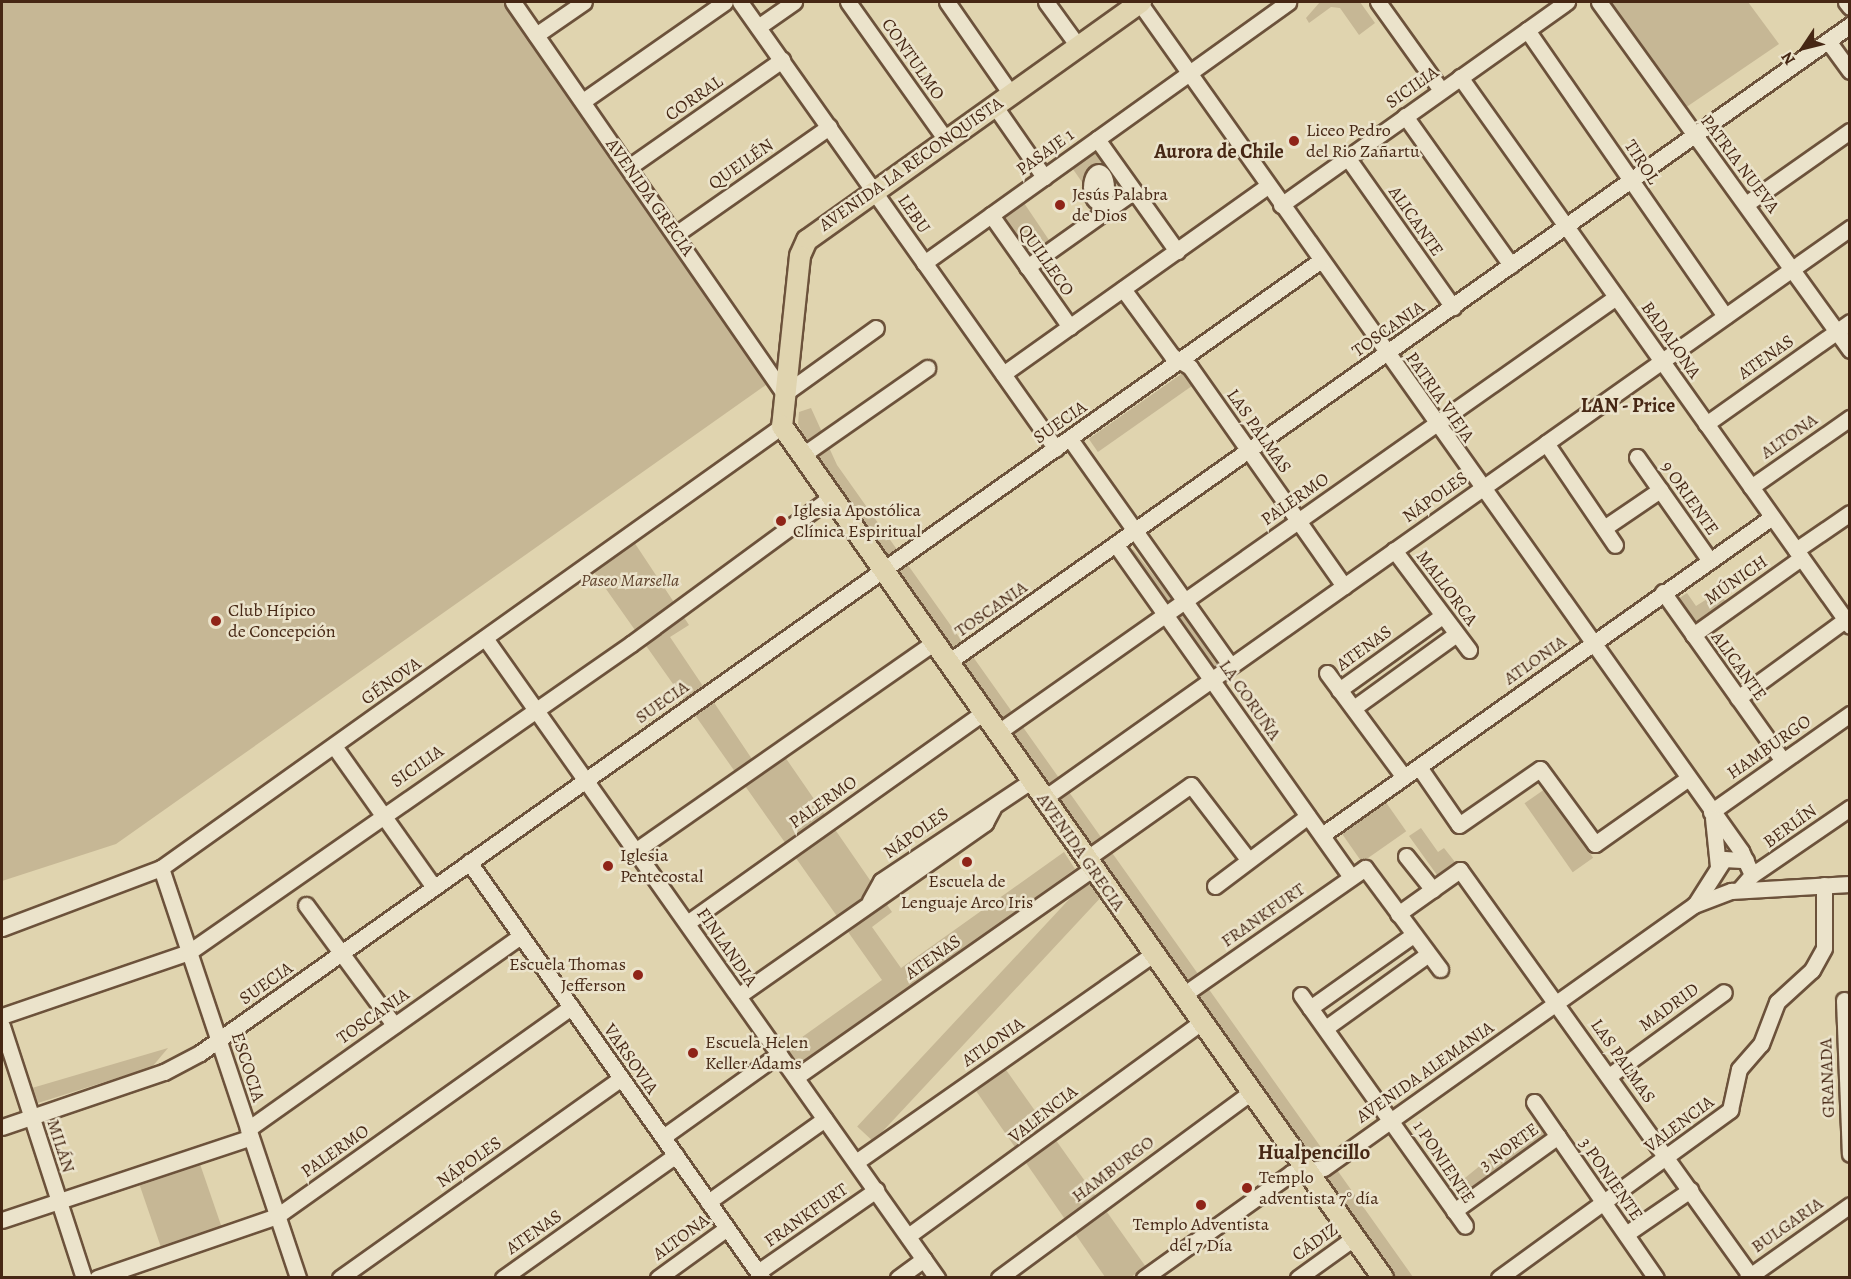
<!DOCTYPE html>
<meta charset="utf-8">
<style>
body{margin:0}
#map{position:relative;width:1851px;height:1279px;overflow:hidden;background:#e0d4af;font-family:Alegreya,serif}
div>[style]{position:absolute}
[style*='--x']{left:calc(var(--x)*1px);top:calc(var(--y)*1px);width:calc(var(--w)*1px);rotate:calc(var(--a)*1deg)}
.green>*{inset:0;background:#c6b795;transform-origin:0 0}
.roads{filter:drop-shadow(2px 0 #6c523b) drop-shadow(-2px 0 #6c523b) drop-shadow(0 2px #6c523b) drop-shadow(0 -2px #6c523b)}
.minor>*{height:15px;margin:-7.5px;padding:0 7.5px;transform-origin:7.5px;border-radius:7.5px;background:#ebe3cb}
.minor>.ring{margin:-7.5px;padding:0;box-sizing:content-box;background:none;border:15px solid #ebe3cb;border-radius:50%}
.major>*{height:20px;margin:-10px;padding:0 10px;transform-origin:10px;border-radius:10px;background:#e0d4af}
.dots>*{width:16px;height:16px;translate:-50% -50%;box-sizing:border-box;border:3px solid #ebe3cb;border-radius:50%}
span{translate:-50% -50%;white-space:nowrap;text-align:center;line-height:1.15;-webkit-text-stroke:5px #ebe3cb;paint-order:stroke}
.street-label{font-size:18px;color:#462714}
.poi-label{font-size:18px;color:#462714}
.left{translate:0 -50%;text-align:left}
.right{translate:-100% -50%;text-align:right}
.park-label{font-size:18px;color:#60442e;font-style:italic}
.neighbourhood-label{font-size:20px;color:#462714;font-weight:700}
.quarter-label{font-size:21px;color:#462714;font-weight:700}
.frame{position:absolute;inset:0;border:3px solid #462714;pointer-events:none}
.north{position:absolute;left:1773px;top:18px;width:60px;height:60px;-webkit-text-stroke:4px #ebe3cb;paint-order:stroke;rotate:235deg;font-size:16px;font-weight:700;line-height:24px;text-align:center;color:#462714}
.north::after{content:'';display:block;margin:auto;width:21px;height:27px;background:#462714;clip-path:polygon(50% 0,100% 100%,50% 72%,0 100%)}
</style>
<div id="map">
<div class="green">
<div style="clip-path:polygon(2px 2px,506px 2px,773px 380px,116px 844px,2px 881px)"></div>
<div style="clip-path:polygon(1320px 2px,1360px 2px,1375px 23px,1359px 35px,1340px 8px,1331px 7px,1309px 23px,1306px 18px)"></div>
<div style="clip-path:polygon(1610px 2px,1748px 2px,1779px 44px,1685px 108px)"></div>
<div style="left:1093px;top:149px;width:54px;height:28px;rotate:55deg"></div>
<div style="left:1022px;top:200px;width:53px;height:29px;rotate:56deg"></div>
<div style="left:1187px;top:370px;width:16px;height:120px;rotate:55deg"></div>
<div style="clip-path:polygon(811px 408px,837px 465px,1413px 1277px,1394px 1277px,818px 468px,798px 424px,799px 412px)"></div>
<div style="clip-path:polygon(634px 542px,689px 625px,670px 637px,760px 771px,785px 757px,892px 912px,872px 927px,901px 968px,1064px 852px,1075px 869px,796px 1069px,784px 1050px,882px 980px,594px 572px)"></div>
<div style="clip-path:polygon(1133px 549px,1172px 599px,1168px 604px,1130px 553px)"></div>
<div style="clip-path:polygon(1718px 592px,1728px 604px,1694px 628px,1672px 603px,1687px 593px,1696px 606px)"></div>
<div style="clip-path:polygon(1181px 612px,1217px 665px,1212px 671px,1173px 615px)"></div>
<div style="left:1545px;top:789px;width:84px;height:25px;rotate:55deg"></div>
<div style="left:1385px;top:801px;width:37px;height:54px;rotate:55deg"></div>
<div style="clip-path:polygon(1421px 828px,1438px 852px,1444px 848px,1455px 862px,1437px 875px,1409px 836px)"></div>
<div style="left:1087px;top:880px;width:22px;height:337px;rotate:43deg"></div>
<div style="clip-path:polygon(168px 1048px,152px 1067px,38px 1103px,32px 1088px)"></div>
<div style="clip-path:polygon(1004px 1067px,1146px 1267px,1131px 1277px,1105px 1277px,974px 1088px)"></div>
<div style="left:1534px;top:1122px;width:19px;height:112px;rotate:51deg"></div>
<div style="left:200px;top:1164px;width:71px;height:64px;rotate:71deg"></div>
</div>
<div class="roads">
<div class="minor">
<div style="--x:513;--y:2;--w:477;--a:55.3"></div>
<div style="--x:784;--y:394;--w:113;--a:-35.7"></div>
<div style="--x:740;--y:2;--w:547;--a:54.74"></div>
<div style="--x:848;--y:2;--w:169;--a:54.6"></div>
<div style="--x:947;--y:2;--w:112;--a:55.2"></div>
<div style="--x:1046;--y:2;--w:54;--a:54"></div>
<div style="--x:1139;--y:2;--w:1041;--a:54.66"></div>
<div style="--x:1741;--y:851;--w:26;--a:65"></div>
<div style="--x:1752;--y:875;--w:20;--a:131"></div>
<div style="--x:1378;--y:2;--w:108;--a:54.4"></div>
<div style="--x:1599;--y:2;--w:429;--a:54.2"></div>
<div style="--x:1846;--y:2;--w:6;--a:51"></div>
<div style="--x:758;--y:27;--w:44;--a:-34.8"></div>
<div style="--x:1527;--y:30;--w:348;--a:55.3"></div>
<div style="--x:536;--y:35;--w:58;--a:-34.5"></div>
<div style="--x:1828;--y:41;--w:37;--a:54"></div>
<div style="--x:1460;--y:77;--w:673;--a:54.61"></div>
<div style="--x:583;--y:101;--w:173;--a:-34.9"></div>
<div style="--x:994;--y:105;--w:88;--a:55.2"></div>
<div style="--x:1405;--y:116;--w:183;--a:54.6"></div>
<div style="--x:1097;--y:139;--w:138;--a:54.5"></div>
<div style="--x:1347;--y:157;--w:184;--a:54.8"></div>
<div style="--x:629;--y:167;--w:187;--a:-35"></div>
<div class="ring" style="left:1091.5px;top:172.5px;width:-6px;height:-6px"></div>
<div style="--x:1746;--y:204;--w:127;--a:-35.1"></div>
<div style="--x:1281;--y:205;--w:351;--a:-35.4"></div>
<div style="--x:991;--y:215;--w:137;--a:54.8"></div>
<div style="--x:676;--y:234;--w:187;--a:-35"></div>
<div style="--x:924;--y:263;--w:448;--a:-35.6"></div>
<div style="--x:1027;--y:267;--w:131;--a:-35.4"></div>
<div style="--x:1123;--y:289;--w:83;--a:53.8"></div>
<div style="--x:1172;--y:356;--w:21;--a:31"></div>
<div style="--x:1190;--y:367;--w:268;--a:54.9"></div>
<div style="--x:1003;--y:374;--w:325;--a:-35.4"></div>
<div style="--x:1706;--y:424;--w:176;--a:-35.3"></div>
<div style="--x:1070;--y:439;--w:278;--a:54.7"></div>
<div style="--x:1546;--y:443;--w:123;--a:55.9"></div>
<div style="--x:801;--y:456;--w:154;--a:-34.9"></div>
<div style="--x:1637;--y:457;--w:127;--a:54.9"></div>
<div style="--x:1751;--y:487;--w:121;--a:-34.9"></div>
<div style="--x:1604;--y:528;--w:68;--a:-34.2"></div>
<div style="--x:1116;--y:545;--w:407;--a:54.7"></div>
<div style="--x:1394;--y:550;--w:125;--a:53.1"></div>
<div style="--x:1796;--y:550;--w:65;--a:-34.4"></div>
<div style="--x:1663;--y:592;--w:207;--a:54.6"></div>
<div style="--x:1693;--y:635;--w:133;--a:-35.5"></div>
<div style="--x:485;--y:638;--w:784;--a:54.77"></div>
<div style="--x:947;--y:663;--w:1106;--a:-35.24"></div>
<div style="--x:1327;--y:673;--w:129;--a:53.5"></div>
<div style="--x:1339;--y:690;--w:127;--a:-35.7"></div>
<div style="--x:1738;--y:698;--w:132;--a:-36.1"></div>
<div style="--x:1355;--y:707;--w:123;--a:-35.8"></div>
<div style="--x:997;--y:733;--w:757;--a:-35.16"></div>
<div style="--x:334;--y:746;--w:173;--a:54.7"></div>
<div style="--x:1419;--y:767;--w:70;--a:55.4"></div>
<div style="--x:1459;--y:825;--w:98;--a:-34.7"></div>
<div style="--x:1540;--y:769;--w:93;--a:53.7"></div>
<div style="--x:1595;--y:844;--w:113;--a:-35.2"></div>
<div style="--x:1043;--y:799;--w:989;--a:-35.28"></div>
<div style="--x:1711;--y:812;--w:170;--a:-35.2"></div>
<div style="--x:1713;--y:818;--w:48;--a:84.1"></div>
<div style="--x:1322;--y:835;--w:551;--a:-35.25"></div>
<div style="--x:635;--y:851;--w:363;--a:-34.9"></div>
<div style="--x:1406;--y:856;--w:43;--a:51.5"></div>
<div style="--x:1086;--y:859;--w:128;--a:-35.2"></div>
<div style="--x:1191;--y:785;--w:92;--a:52.5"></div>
<div style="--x:469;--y:862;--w:509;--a:54.84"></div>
<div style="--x:161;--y:868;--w:432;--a:71.5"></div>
<div style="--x:1752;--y:875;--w:119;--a:-34.4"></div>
<div style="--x:1215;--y:886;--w:116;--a:-37"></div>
<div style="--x:870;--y:901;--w:23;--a:-61"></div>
<div style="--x:881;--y:881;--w:180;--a:-33.7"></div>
<div style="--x:1696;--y:903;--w:52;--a:-57.5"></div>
<div style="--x:1724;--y:859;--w:22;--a:3"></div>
<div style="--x:306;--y:905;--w:149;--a:53.7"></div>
<div style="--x:1398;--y:914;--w:76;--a:-35.4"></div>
<div style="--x:1460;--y:870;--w:502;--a:54.41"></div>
<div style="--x:687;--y:923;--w:362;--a:-35.4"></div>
<div style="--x:2;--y:928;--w:170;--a:-20.7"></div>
<div style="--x:161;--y:868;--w:762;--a:-35.44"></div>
<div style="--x:1183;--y:995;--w:222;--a:-34.9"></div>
<div style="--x:1365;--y:868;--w:126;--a:53.4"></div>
<div style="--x:1301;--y:995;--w:283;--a:54.6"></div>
<div style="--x:738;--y:996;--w:302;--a:-35"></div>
<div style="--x:985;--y:823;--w:17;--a:-62"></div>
<div style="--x:1844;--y:1000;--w:154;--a:87.8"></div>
<div style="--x:1310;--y:1008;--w:126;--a:-35.3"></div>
<div style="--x:2;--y:1016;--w:198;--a:-18.9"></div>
<div style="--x:189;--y:952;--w:539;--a:-34.87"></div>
<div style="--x:631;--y:644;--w:247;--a:-36.3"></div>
<div style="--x:2;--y:1026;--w:265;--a:72"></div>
<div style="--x:1327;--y:1027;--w:123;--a:-35.8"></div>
<div style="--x:1609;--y:1076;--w:142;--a:-36.1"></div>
<div style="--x:796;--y:1077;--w:363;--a:-35.1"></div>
<div style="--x:1534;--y:1102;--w:214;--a:55.3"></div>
<div style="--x:2;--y:1127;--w:171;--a:-18.8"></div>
<div style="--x:164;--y:1072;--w:41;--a:-27.8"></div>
<div style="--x:200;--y:1053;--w:1372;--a:-35.27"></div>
<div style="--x:248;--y:1129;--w:334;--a:-35.3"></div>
<div style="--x:663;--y:1137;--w:143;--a:-35.6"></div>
<div style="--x:856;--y:1162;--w:363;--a:-35"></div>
<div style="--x:708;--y:1202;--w:143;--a:-35.4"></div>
<div style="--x:1454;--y:1211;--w:128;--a:-35.8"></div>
<div style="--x:2;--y:1220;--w:262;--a:-18.4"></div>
<div style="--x:1626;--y:1234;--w:78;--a:-34.5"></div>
<div style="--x:908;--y:1236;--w:364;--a:-36.1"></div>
<div style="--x:758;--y:1272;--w:144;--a:-34.8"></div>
<div style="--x:97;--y:1278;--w:190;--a:-19"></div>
<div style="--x:277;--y:1216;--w:361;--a:-35.4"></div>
<div style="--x:340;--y:1278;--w:345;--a:-35.4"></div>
<div style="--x:503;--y:1278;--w:212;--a:-35.4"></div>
<div style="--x:658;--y:1278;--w:85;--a:-35.9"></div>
<div style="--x:898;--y:1278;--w:32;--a:-36"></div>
<div style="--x:999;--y:1278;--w:313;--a:-36.4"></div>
<div style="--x:1144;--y:1278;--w:181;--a:-35.5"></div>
<div style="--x:1291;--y:1173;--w:33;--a:-9"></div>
<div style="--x:1324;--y:1168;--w:454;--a:-35.4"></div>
<div style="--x:1694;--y:905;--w:40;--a:-21"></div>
<div style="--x:1731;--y:891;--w:119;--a:-3.4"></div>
<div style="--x:1298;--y:1278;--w:70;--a:-35.7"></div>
<div style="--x:1499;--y:1278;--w:286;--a:-36"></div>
<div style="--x:1730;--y:1110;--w:42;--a:-77.6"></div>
<div style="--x:1739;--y:1069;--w:33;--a:-49"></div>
<div style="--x:1761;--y:1044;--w:45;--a:-69.1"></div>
<div style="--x:1777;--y:1002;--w:47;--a:-42.4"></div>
<div style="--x:1812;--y:970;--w:25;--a:-61"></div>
<div style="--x:1824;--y:948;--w:63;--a:-90"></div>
<div style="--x:1747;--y:1278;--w:126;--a:-35.3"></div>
</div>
<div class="major">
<div style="--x:1141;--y:2;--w:410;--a:144.5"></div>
<div style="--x:807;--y:240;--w:17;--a:114"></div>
<div style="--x:800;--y:256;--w:171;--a:96"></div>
<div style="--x:782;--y:426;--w:1043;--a:54.8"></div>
</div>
</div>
<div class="dots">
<div style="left:1294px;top:141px;background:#8f2418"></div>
<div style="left:1060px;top:205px;background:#8f2418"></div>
<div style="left:781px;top:521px;background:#8f2418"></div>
<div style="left:216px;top:621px;background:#8f2418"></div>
<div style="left:967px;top:862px;background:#8f2418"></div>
<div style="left:608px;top:866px;background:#8f2418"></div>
<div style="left:638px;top:975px;background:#8f2418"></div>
<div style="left:693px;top:1053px;background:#8f2418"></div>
<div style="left:1247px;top:1188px;background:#8f2418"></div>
<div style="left:1201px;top:1205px;background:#8f2418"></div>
</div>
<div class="street-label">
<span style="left:913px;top:59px;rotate:55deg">CONTULMO</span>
<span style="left:1412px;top:87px;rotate:-35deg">SICILIA</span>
<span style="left:694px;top:98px;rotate:-35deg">CORRAL</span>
<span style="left:1045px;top:152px;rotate:-36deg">PASAJE 1</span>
<span style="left:1642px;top:162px;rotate:57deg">TIROL</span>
<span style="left:741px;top:164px;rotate:-35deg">QUEILÉN</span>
<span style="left:911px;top:164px;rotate:-35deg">AVENIDA LA RECONQUISTA</span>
<span style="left:1740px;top:164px;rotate:53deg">PATRIA NUEVA</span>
<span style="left:650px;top:197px;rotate:55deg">AVENIDA GRECIA</span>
<span style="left:914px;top:214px;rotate:55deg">LEBU</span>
<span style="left:1416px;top:221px;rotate:55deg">ALICANTE</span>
<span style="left:1046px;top:260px;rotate:55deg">QUILLECO</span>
<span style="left:1388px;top:329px;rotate:-35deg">TOSCANIA</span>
<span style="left:1671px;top:340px;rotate:55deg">BADALONA</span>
<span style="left:1766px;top:357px;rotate:-35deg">ATENAS</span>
<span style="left:1440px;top:397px;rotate:55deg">PATRIA VIEJA</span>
<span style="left:1060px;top:422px;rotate:-35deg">SUECIA</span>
<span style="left:1259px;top:431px;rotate:55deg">LAS PALMAS</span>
<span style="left:1789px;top:436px;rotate:-35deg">ALTONA</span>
<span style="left:1435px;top:497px;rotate:-35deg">NÁPOLES</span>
<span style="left:1690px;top:498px;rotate:55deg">9 ORIENTE</span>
<span style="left:1295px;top:499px;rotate:-35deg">PALERMO</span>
<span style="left:1736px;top:580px;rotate:-35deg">MÚNICH</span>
<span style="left:1447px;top:588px;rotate:53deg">MALLORCA</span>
<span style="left:991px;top:609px;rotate:-35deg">TOSCANIA</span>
<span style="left:1364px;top:648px;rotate:-36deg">ATENAS</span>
<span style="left:1535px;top:660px;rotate:-35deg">ATLONIA</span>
<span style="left:1739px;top:666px;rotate:54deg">ALICANTE</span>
<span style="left:391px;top:681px;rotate:-35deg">GÉNOVA</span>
<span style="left:1250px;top:700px;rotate:55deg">LA CORUÑA</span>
<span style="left:662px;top:702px;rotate:-35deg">SUECIA</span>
<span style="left:1769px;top:747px;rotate:-35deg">HAMBURGO</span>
<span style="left:417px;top:766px;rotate:-35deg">SICILIA</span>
<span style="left:823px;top:802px;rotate:-35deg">PALERMO</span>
<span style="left:1790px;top:826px;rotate:-36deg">BERLÍN</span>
<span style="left:916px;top:833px;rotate:-35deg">NÁPOLES</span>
<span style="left:1081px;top:852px;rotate:55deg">AVENIDA GRECIA</span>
<span style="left:1263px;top:915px;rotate:-35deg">FRANKFURT</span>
<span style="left:727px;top:947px;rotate:55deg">FINLANDIA</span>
<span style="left:933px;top:957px;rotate:-35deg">ATENAS</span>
<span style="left:266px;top:983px;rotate:-35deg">SUECIA</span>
<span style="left:1669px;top:1007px;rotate:-36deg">MADRID</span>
<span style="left:373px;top:1016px;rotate:-35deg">TOSCANIA</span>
<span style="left:993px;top:1042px;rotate:-35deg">ATLONIA</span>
<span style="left:631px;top:1059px;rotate:55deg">VARSOVIA</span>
<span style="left:1623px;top:1061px;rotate:55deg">LAS PALMAS</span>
<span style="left:248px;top:1067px;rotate:72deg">ESCOCIA</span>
<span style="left:1425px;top:1072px;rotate:-35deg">AVENIDA ALEMANIA</span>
<span style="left:1827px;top:1078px;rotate:-92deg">GRANADA</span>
<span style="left:1043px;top:1114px;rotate:-38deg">VALENCIA</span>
<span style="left:1679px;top:1124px;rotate:-37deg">VALENCIA</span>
<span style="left:61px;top:1146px;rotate:72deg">MILÁN</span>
<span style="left:1509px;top:1147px;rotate:-36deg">3 NORTE</span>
<span style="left:335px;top:1151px;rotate:-35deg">PALERMO</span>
<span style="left:469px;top:1162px;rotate:-35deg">NÁPOLES</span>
<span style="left:1444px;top:1162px;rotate:56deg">1 PONIENTE</span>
<span style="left:1113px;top:1169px;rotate:-37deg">HAMBURGO</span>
<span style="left:1611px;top:1179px;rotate:55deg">3 PONIENTE</span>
<span style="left:806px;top:1215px;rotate:-35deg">FRANKFURT</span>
<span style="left:1787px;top:1225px;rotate:-35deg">BULGARIA</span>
<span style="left:534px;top:1232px;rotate:-35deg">ATENAS</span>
<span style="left:681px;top:1237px;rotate:-36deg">ALTONA</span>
<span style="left:1315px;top:1242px;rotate:-35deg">CÁDIZ</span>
</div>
<div class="poi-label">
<span class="left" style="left:1306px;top:141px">Liceo Pedro<br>del Rio Zañartu</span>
<span class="left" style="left:1072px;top:205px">Jesús Palabra<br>de Dios</span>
<span class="left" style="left:793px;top:521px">Iglesia Apostólica<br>Clínica Espiritual</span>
<span class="left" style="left:228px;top:621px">Club Hípico<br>de Concepción</span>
<span class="left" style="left:620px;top:866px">Iglesia<br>Pentecostal</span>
<span style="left:967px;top:892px">Escuela de<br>Lenguaje Arco Iris</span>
<span class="right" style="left:626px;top:975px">Escuela Thomas<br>Jefferson</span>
<span class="left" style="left:705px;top:1053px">Escuela Helen<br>Keller Adams</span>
<span class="left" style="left:1259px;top:1188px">Templo<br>adventista 7° día</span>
<span style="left:1201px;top:1235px">Templo Adventista<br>del 7 Día</span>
</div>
<div class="park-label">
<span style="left:630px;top:580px">Paseo Marsella</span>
</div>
<div class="neighbourhood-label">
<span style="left:1219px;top:151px">Aurora de Chile</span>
<span style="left:1628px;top:405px">LAN - Price</span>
</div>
<div class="quarter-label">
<span style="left:1314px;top:1152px">Hualpencillo</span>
</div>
<div class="frame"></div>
<div class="north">N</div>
</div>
